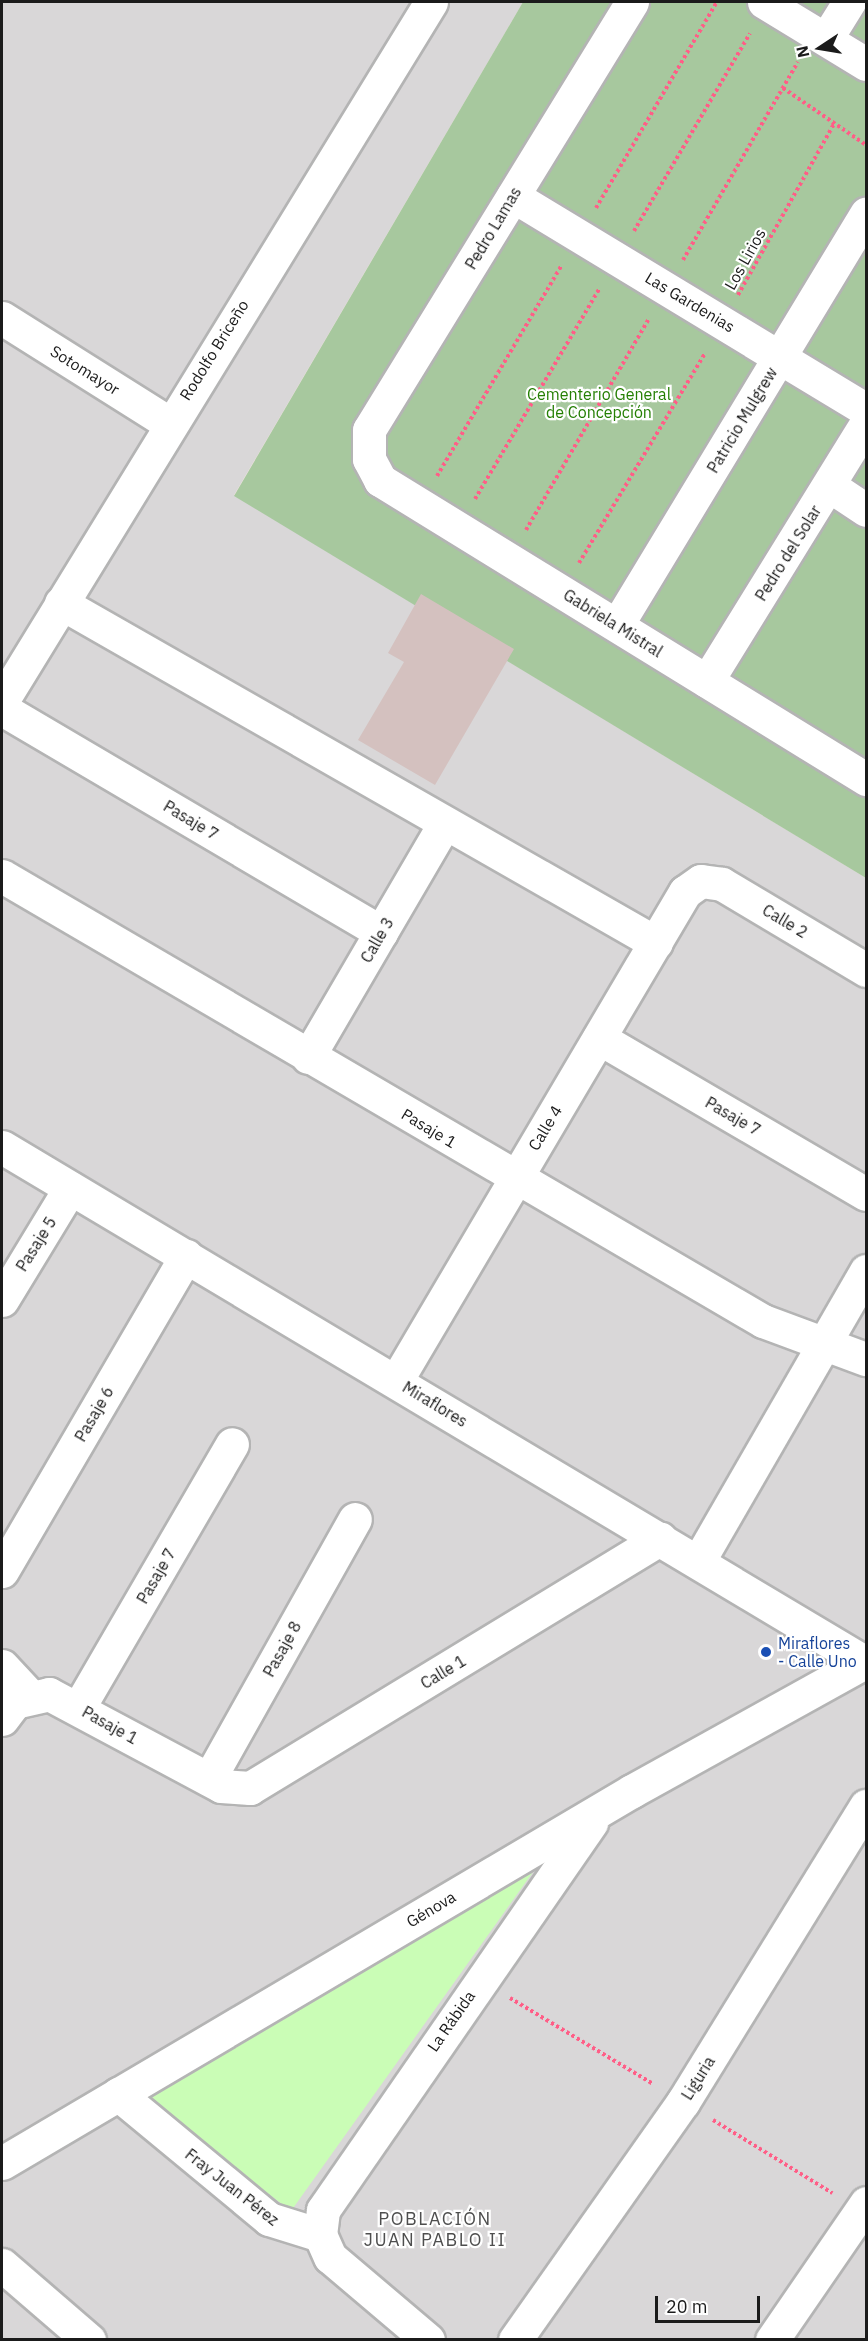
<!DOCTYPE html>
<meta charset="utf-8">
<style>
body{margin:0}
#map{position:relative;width:868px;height:2341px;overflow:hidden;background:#ede3df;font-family:"IBM Plex Sans",sans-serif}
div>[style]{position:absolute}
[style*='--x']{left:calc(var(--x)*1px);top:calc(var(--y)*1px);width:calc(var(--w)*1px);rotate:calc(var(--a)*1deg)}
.residential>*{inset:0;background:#d9d7d8}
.cemetery>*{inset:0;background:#a7c89e}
.park>*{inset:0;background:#cafdb6}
.building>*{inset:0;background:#d4c1bf}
.path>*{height:4px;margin-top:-2px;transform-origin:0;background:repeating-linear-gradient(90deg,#ff5e87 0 3px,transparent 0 6px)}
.roads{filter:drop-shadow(2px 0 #b4b4b4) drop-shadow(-2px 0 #b4b4b4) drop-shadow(0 2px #b4b4b4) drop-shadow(0 -2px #b4b4b4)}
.minor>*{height:33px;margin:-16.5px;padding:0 16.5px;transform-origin:16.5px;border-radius:16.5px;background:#fff}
.dots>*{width:16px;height:16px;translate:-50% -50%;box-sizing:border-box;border:3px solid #fff;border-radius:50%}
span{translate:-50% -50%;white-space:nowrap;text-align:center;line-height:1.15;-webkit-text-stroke:4.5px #fff;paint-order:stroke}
.street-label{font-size:16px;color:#1b1b1b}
.park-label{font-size:16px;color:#247f03}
.transit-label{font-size:16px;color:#164399}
.left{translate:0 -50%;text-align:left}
.neighbourhood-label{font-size:18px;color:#4e4e4e;letter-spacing:1.5px}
.frame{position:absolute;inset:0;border:3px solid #1b1b1b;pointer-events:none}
.north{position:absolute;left:790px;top:18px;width:60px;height:60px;-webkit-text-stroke:4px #fff;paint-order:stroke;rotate:258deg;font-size:16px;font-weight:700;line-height:24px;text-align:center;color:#1b1b1b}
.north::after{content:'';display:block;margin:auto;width:21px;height:27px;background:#1b1b1b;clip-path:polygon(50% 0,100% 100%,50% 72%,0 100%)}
.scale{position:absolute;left:655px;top:2296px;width:105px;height:27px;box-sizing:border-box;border:3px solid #1b1b1b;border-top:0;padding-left:8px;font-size:18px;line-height:21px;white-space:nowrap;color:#1b1b1b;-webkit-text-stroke:4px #fff;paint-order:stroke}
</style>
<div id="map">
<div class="residential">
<div style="clip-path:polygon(2px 2px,523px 2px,234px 495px,866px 878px,866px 2339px,2px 2340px)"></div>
</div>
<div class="cemetery">
<div style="clip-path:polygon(523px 2px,866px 2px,866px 878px,234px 496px)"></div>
</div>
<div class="park">
<div style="clip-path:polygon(533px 1872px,291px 2211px,143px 2098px)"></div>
</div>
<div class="building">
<div style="clip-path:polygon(421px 594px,514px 649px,435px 785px,358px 740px,404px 662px,388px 653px)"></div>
</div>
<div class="path">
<div style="--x:783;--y:88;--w:101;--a:34.5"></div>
<div style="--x:596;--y:208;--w:239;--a:-59.6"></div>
<div style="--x:634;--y:231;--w:229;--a:-59.6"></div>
<div style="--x:683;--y:260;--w:229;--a:-59.9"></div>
<div style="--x:738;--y:295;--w:198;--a:-60.7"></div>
<div style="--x:437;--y:476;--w:244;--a:-59.4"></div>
<div style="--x:475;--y:499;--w:244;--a:-59.4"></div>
<div style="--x:526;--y:530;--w:244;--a:-59.8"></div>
<div style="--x:579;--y:563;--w:245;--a:-59"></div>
<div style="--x:510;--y:1998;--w:167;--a:31"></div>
<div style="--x:713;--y:2120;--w:140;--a:31.5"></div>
</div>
<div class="roads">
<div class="minor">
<div style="--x:632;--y:2;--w:502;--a:121.57"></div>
<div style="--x:369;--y:430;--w:29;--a:90"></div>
<div style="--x:369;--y:459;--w:24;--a:62"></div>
<div style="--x:380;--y:480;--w:571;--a:31.6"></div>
<div style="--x:764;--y:2;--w:119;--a:31.3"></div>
<div style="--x:826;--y:39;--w:44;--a:-58.1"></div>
<div style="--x:513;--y:196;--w:413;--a:31.2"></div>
<div style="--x:2;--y:318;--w:197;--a:32.2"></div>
<div style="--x:830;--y:486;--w:43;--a:33.7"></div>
<div style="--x:61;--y:603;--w:685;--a:29.74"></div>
<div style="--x:617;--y:625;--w:481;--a:-58.8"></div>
<div style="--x:707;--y:681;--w:302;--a:-58.3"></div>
<div style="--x:2;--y:701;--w:820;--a:-58.46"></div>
<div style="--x:2;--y:709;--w:440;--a:30.5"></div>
<div style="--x:2;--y:876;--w:882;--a:30.32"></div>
<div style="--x:763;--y:1321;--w:110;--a:20.3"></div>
<div style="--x:599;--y:1038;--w:309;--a:30.3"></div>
<div style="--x:308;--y:1057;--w:271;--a:-59.7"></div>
<div style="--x:2;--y:1147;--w:1006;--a:30.85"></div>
<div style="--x:2;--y:1300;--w:131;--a:-58.7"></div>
<div style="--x:396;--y:1381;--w:568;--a:-59.42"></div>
<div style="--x:685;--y:892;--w:19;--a:-35"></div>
<div style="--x:701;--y:881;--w:21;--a:8"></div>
<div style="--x:722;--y:884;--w:168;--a:30.8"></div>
<div style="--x:698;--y:1562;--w:336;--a:-60"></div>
<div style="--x:2;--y:1571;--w:365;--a:-59.7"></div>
<div style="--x:2;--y:1666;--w:40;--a:47"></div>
<div style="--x:79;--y:1707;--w:304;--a:-59.8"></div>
<div style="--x:2;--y:1719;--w:21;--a:-53"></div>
<div style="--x:15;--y:1702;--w:35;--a:-13"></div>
<div style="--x:49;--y:1694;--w:195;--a:28.1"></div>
<div style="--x:221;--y:1786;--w:29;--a:4"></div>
<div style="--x:250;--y:1788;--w:480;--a:-31.3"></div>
<div style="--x:209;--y:1779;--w:298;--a:-60.7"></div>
<div style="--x:118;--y:2094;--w:196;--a:39.6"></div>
<div style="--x:269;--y:2219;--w:53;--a:17.4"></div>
<div style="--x:2;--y:2163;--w:732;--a:-30.56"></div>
<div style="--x:632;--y:1791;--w:266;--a:-29"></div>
<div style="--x:2;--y:2265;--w:115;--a:40.8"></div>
<div style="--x:428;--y:2340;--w:128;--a:-139.7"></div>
<div style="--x:330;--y:2257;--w:24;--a:-114"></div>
<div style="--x:320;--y:2235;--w:25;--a:-83"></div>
<div style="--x:323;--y:2210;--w:471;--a:-55.3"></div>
<div style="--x:515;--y:2340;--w:291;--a:-54.8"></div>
<div style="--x:683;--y:2102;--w:348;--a:-58.3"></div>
<div style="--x:772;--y:2340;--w:166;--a:-55.5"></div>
</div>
</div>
<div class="dots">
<div style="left:766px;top:1652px;background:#1a4fb4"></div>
</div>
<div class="street-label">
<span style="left:493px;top:228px;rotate:-59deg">Pedro Lamas</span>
<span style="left:745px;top:259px;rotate:-61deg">Los Lirios</span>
<span style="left:690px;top:302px;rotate:31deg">Las Gardenias</span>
<span style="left:214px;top:350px;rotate:-58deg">Rodolfo Briceño</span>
<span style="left:85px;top:370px;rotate:32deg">Sotomayor</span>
<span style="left:742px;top:420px;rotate:-59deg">Patricio Mulgrew</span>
<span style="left:788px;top:553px;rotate:-58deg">Pedro del Solar</span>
<span style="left:613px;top:623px;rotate:32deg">Gabriela Mistral</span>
<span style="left:191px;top:820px;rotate:31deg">Pasaje 7</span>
<span style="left:785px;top:921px;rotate:31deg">Calle 2</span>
<span style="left:377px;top:940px;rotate:-60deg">Calle 3</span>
<span style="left:733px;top:1116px;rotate:30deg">Pasaje 7</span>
<span style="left:429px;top:1128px;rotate:31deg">Pasaje 1</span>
<span style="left:545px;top:1128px;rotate:-59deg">Calle 4</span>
<span style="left:36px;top:1244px;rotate:-58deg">Pasaje 5</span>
<span style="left:435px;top:1404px;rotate:31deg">Miraflores</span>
<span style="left:94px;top:1414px;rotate:-60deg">Pasaje 6</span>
<span style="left:156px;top:1576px;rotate:-60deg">Pasaje 7</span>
<span style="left:282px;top:1649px;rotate:-61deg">Pasaje 8</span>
<span style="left:443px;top:1672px;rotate:-31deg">Calle 1</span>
<span style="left:110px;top:1725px;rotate:29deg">Pasaje 1</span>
<span style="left:431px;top:1909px;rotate:-31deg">Génova</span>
<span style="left:451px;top:2021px;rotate:-55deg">La Rábida</span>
<span style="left:698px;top:2078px;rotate:-58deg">Liguria</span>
<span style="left:232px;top:2187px;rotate:38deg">Fray Juan Pérez</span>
</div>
<div class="park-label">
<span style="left:599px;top:403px">Cementerio General<br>de Concepción</span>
</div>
<div class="transit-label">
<span class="left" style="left:778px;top:1652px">Miraflores<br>- Calle Uno</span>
</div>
<div class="neighbourhood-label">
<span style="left:435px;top:2230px">POBLACIÓN<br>JUAN PABLO II</span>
</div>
<div class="frame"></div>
<div class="north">N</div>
<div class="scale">20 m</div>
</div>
